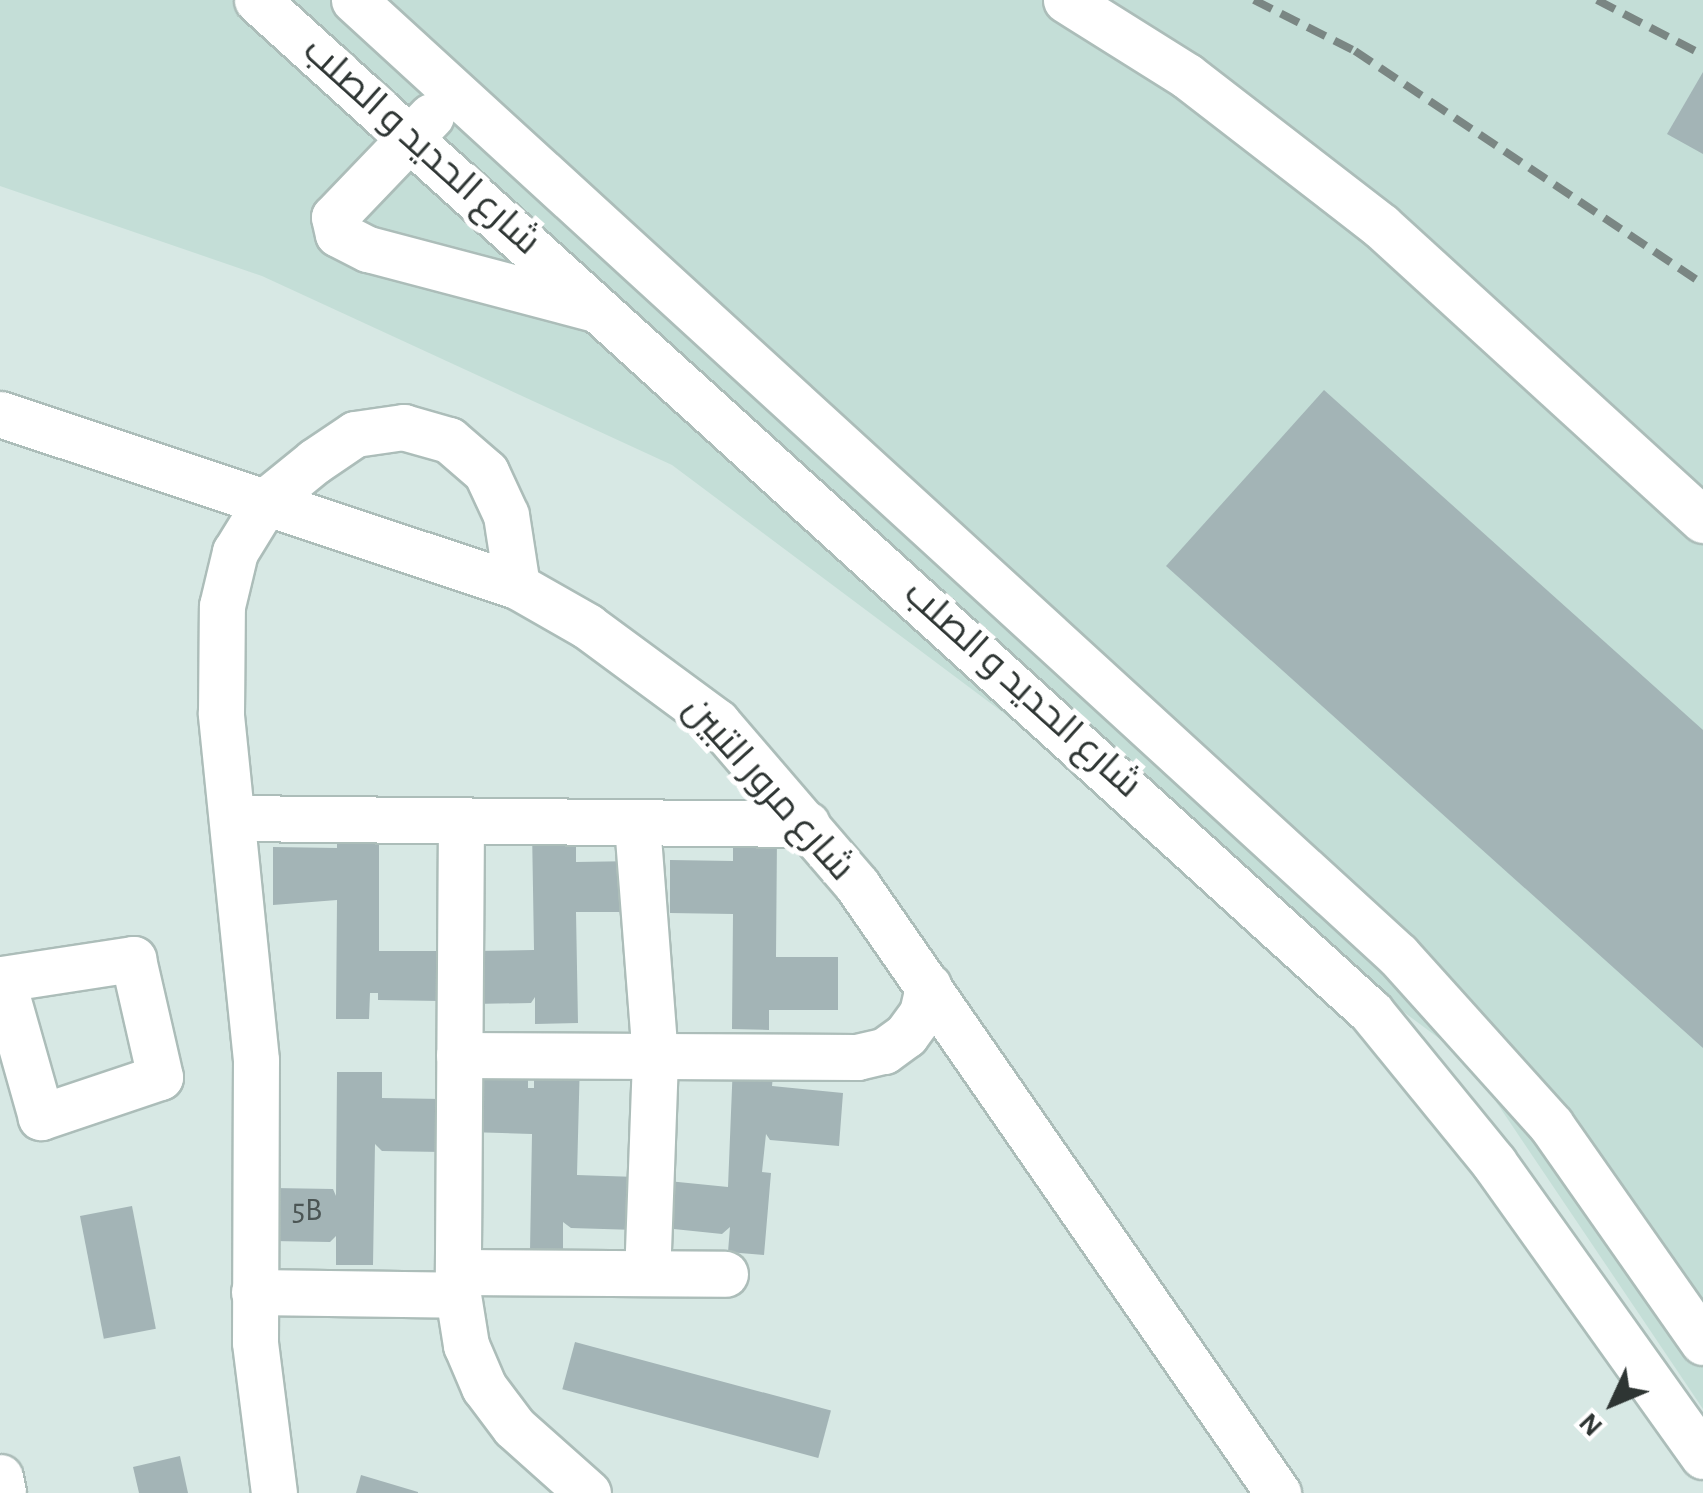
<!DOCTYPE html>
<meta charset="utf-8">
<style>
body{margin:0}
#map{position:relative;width:1703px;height:1493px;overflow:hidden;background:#d7e8e4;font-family:"Alegreya Sans",Cairo,sans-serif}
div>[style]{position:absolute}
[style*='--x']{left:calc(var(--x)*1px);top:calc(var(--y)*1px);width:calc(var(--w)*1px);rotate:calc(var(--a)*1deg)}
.built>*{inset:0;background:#c4ded7}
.building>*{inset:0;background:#a3b4b6;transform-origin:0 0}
.roads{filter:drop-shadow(2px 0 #acbdb9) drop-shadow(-2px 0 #acbdb9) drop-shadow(0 2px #acbdb9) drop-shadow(0 -2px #acbdb9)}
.minor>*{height:45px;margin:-22.5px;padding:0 22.5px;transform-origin:22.5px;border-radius:22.5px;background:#fff}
.rail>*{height:8px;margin-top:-4px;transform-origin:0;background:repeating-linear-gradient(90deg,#7a8683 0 20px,transparent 0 30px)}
span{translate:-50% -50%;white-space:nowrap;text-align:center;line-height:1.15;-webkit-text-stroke:10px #fff;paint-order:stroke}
.number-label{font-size:32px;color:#4b5554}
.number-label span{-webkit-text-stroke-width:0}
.street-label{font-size:38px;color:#2e3533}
.north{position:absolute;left:1563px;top:1353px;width:100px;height:100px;-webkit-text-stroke:8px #fff;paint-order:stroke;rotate:226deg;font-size:28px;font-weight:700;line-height:40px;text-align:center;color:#2e3533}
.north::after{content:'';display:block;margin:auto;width:35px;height:45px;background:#2e3533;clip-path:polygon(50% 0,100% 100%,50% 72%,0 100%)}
</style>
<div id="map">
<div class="built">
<div style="clip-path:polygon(0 0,1703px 0,1703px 1409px,1468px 1060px,672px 465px,262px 276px,0 186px)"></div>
</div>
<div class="building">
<div style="clip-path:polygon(1703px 72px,1703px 154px,1667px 134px)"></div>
<div style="clip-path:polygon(1324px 390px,1703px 730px,1703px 1048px,1166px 566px)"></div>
<div style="clip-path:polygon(576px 828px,576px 862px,637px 861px,638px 912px,576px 912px,578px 1023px,535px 1024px,535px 997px,531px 1003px,474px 1004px,473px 951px,534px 950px,532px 829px)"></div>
<div style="clip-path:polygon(337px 829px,379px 830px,379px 951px,441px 951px,441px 1001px,378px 1000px,378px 993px,370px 993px,369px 1019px,336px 1019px,337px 900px,273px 905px,273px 847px,337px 848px)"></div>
<div style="clip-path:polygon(733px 837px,777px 837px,776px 957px,838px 957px,838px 1010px,769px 1010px,769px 1030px,732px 1029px,733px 914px,670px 913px,670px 860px,733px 861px)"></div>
<div style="clip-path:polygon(534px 1058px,580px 1059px,577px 1175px,637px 1177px,636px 1230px,571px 1228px,563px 1222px,563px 1251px,530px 1251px,532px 1134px,468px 1132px,469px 1077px,528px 1078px,528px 1088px,534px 1088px)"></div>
<div style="clip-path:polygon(733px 1063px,774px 1066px,772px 1086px,843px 1093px,839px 1146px,770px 1140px,766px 1134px,762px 1172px,771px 1173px,764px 1255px,728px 1252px,730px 1227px,722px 1234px,664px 1228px,668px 1181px,728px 1187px)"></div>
<div style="clip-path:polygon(337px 1072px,382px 1072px,382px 1098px,442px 1099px,442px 1152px,382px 1151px,375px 1144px,373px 1265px,336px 1265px,336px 1236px,330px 1242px,273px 1241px,274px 1188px,333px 1189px,336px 1196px)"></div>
<div style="left:132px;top:1206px;width:125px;height:53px;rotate:79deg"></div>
<div style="left:575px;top:1342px;width:265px;height:49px;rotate:15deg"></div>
<div style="clip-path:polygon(180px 1456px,188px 1493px,139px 1493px,133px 1467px)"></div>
<div style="clip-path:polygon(361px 1475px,418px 1492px,418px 1493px,356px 1493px)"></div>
</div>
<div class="roads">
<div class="minor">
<div style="--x:257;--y:0;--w:1505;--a:42.25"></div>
<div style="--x:1371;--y:1012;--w:195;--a:50.8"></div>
<div style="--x:1494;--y:1163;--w:360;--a:54.5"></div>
<div style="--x:354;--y:0;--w:1415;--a:42.45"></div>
<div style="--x:1398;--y:955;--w:229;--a:48"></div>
<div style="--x:1551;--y:1125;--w:265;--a:55"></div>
<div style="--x:1066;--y:0;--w:143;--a:32.1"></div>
<div style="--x:1187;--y:76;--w:245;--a:37.7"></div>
<div style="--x:1381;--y:226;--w:436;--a:42.4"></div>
<div style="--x:431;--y:116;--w:140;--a:133.8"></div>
<div style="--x:334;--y:217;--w:17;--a:77"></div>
<div style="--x:338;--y:234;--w:34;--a:27"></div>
<div style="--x:368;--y:249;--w:235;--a:14.8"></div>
<div style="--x:0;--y:414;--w:545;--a:18.4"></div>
<div style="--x:517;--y:586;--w:81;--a:29.7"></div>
<div style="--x:587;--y:626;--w:162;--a:36.4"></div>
<div style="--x:717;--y:722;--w:215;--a:49.3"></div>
<div style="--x:857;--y:885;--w:740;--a:55.3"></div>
<div style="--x:232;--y:818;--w:575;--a:0.6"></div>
<div style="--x:461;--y:821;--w:474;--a:90.4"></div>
<div style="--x:458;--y:1295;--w:51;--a:80.9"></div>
<div style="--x:466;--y:1345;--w:46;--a:66.8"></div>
<div style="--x:484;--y:1387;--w:50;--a:53.1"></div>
<div style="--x:514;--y:1427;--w:99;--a:41.7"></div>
<div style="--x:637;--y:824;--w:236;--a:85.6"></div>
<div style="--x:655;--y:1059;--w:214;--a:92.1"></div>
<div style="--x:133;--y:959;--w:121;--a:77.1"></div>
<div style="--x:160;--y:1077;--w:126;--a:161.4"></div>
<div style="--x:41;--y:1117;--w:143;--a:-105.8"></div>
<div style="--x:2;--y:979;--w:133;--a:-8.7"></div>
<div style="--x:459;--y:1055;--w:398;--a:0.3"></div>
<div style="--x:857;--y:1057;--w:28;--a:-13"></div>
<div style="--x:884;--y:1051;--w:27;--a:-36"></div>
<div style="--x:906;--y:1035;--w:27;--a:-54"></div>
<div style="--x:922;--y:1013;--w:28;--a:-77"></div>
<div style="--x:458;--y:1272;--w:267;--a:0.4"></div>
<div style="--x:254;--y:1292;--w:204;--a:0.8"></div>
<div style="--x:0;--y:1477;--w:16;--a:79"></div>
<div style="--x:274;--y:1493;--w:152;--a:-97.2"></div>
<div style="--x:255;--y:1342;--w:282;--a:-89.8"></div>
<div style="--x:256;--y:1060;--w:349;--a:-95.8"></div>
<div style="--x:221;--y:713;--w:107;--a:-89.5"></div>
<div style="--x:222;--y:606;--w:56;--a:-76.5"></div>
<div style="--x:235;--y:552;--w:61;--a:-58.4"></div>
<div style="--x:267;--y:500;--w:62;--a:-39.1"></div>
<div style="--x:315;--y:461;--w:48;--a:-34"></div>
<div style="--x:355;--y:434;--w:49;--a:-8.3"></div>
<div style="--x:403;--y:427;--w:48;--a:15.8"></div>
<div style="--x:449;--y:440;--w:49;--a:40.9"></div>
<div style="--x:486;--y:472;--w:47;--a:65.1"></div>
<div style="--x:506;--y:515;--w:72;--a:81.2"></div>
</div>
</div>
<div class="rail">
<div style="--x:1254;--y:0;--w:113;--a:26.8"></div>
<div style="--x:1355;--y:51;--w:419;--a:33.8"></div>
<div style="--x:1597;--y:0;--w:119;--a:27.4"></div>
</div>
<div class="number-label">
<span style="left:307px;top:1210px">5B</span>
</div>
<div class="street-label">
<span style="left:421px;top:147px;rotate:42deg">شارع الحديد و الصلب</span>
<span style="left:1022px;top:690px;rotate:42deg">شارع الحديد و الصلب</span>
<span style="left:768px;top:789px;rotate:48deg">شارع مرور التبين</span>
</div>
<div class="north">N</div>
</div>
